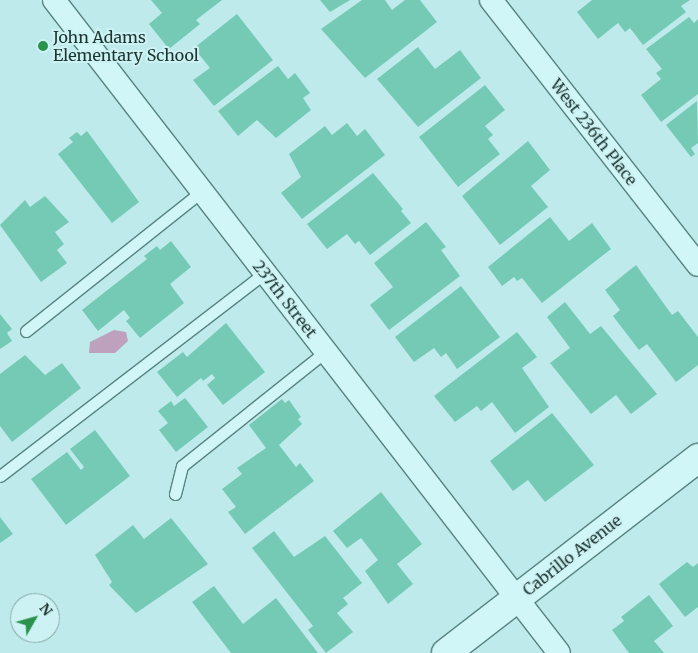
<!DOCTYPE html>
<style>
body{margin:0}
#map{position:relative;width:698px;height:653px;overflow:hidden;background:#beeaec;font-family:Merriweather,serif}
div>[style]{position:absolute}
[style*='--x']{left:calc(var(--x)*1px);top:calc(var(--y)*1px);width:calc(var(--w)*1px);rotate:calc(var(--a)*1deg)}
.water>*{inset:0;background:#bea1bc}
.building>*{inset:0;background:#75cab6}
.roads{filter:drop-shadow(1px 0 #57847f) drop-shadow(-1px 0 #57847f) drop-shadow(0 1px #57847f) drop-shadow(0 -1px #57847f)}
.service>*{height:11px;margin:-5.5px;padding:0 5.5px;transform-origin:5.5px;border-radius:5.5px;background:#d1f6f8}
.minor>*{height:22px;margin:-11px;padding:0 11px;transform-origin:11px;border-radius:11px;background:#d1f6f8}
.tertiary>*{height:28px;margin:-14px;padding:0 14px;transform-origin:14px;border-radius:14px;background:#d1f6f8}
.dots>*{width:14px;height:14px;translate:-50% -50%;box-sizing:border-box;border:2px solid #cdf2f4;border-radius:50%}
span{translate:-50% -50%;white-space:nowrap;text-align:center;line-height:1.15;-webkit-text-stroke:4px #cdf2f4;paint-order:stroke}
.poi-label{font-size:16px;color:#1c3430}
.left{translate:0 -50%;text-align:left}
.street-label{font-size:16px;color:#1c3430}
.north{position:absolute;left:10px;top:593px;width:50px;height:50px;box-sizing:border-box;background:#cdf2f4;border:1px solid #86a6a6;border-radius:50%;rotate:52deg;font-size:14px;font-weight:700;line-height:20px;text-align:center;color:#1c3430}
.north::after{content:'';display:block;margin:auto;width:18px;height:22px;background:#29924d;clip-path:polygon(50% 0,100% 100%,50% 72%,0 100%)}
</style>
<div id="map">
<div class="water">
<div style="clip-path:polygon(114px 330px,126px 332px,128px 341px,115px 353px,89px 353px,90px 342px)"></div>
</div>
<div class="building">
<div style="clip-path:polygon(151px 0,222px 0,196px 20px,200px 24px,169px 49px,149px 24px,162px 13px)"></div>
<div style="clip-path:polygon(320px 0,350px 0,330px 12px)"></div>
<div style="clip-path:polygon(362px 0,385px 0,392px 10px,405px 0,420px 0,437px 22px,365px 78px,321px 29px)"></div>
<div style="clip-path:polygon(592px 0,690px 0,681px 6px,686px 12px,643px 45px,630px 28px,625px 32px,618px 23px,598px 39px,577px 12px)"></div>
<div style="clip-path:polygon(237px 14px,273px 60px,214px 106px,193px 80px,210px 68px,194px 48px)"></div>
<div style="clip-path:polygon(689px 17px,694px 23px,698px 19px,698px 94px,661px 122px,641px 95px,661px 79px,656px 73px,662px 69px,646px 49px)"></div>
<div style="clip-path:polygon(418px 47px,435px 69px,460px 50px,481px 78px,418px 127px,377px 79px)"></div>
<div style="clip-path:polygon(278px 66px,288px 79px,295px 73px,310px 93px,303px 98px,311px 110px,276px 138px,257px 120px,238px 136px,218px 111px)"></div>
<div style="clip-path:polygon(485px 85px,505px 110px,485px 126px,493px 135px,488px 139px,500px 154px,458px 187px,419px 137px)"></div>
<div style="clip-path:polygon(697px 101px,698px 143px,691px 148px,695px 154px,691px 157px,666px 125px)"></div>
<div style="clip-path:polygon(347px 123px,357px 136px,365px 129px,385px 155px,302px 219px,281px 193px,301px 177px,289px 154px,325px 126px,332px 135px)"></div>
<div style="clip-path:polygon(87px 131px,139px 202px,112px 223px,58px 154px,73px 142px,69px 138px,77px 132px,81px 136px)"></div>
<div style="clip-path:polygon(528px 141px,550px 170px,531px 186px,548px 207px,500px 245px,462px 196px)"></div>
<div style="clip-path:polygon(373px 173px,403px 209px,401px 211px,411px 223px,370px 255px,359px 241px,355px 244px,347px 234px,327px 249px,307px 224px)"></div>
<div style="clip-path:polygon(45px 196px,69px 222px,55px 232px,64px 244px,57px 250px,67px 263px,41px 282px,0 225px,25px 200px,30px 207px)"></div>
<div style="clip-path:polygon(550px 217px,569px 241px,592px 223px,611px 249px,542px 303px,522px 278px,517px 281px,514px 277px,502px 286px,488px 267px)"></div>
<div style="clip-path:polygon(426px 222px,446px 247px,441px 250px,460px 276px,389px 330px,370px 305px,393px 287px,374px 263px)"></div>
<div style="clip-path:polygon(171px 241px,191px 267px,170px 284px,184px 303px,140px 338px,126px 321px,130px 318px,124px 310px,98px 331px,82px 310px,147px 259px,144px 256px,157px 246px,160px 250px)"></div>
<div style="clip-path:polygon(636px 265px,672px 315px,678px 311px,698px 337px,698px 365px,676px 382px,647px 344px,639px 350px,613px 316px,620px 310px,605px 290px)"></div>
<div style="clip-path:polygon(461px 286px,500px 337px,457px 369px,446px 353px,441px 357px,434px 348px,414px 362px,395px 337px)"></div>
<div style="clip-path:polygon(565px 302px,590px 334px,601px 326px,657px 394px,631px 414px,616px 395px,591px 414px,550px 363px,570px 348px,547px 317px)"></div>
<div style="clip-path:polygon(0 314px,12px 329px,7px 333px,12px 341px,0 349px)"></div>
<div style="clip-path:polygon(226px 323px,265px 372px,223px 405px,207px 385px,215px 378px,212px 374px,203px 381px,201px 378px,177px 397px,157px 372px,183px 352px,187px 357px)"></div>
<div style="clip-path:polygon(517px 332px,537px 357px,522px 368px,549px 407px,515px 433px,492px 402px,481px 411px,477px 406px,455px 422px,434px 396px)"></div>
<div style="clip-path:polygon(25px 355px,45px 375px,62px 363px,81px 388px,12px 442px,0 426px,0 374px)"></div>
<div style="clip-path:polygon(185px 398px,208px 427px,176px 452px,159px 430px,168px 423px,158px 411px,171px 401px,174px 406px)"></div>
<div style="clip-path:polygon(282px 399px,285px 403px,289px 400px,301px 417px,298px 419px,302px 424px,279px 445px,296px 467px,300px 463px,314px 481px,245px 534px,228px 512px,236px 507px,222px 489px,242px 474px,237px 468px,266px 448px,249px 425px)"></div>
<div style="clip-path:polygon(552px 413px,594px 465px,545px 502px,528px 480px,513px 491px,490px 461px)"></div>
<div style="clip-path:polygon(95px 430px,130px 476px,66px 525px,31px 479px,67px 452px,81px 470px,84px 467px,70px 449px)"></div>
<div style="clip-path:polygon(381px 492px,422px 544px,397px 564px,413px 584px,388px 604px,365px 571px,378px 560px,361px 538px,347px 548px,333px 531px)"></div>
<div style="clip-path:polygon(0 517px,13px 534px,0 543px)"></div>
<div style="clip-path:polygon(171px 518px,208px 564px,136px 613px,109px 585px,112px 582px,95px 555px,133px 525px,144px 539px)"></div>
<div style="clip-path:polygon(274px 531px,294px 557px,325px 536px,362px 583px,343px 598px,348px 604px,337px 613px,353px 632px,326px 653px,308px 630px,313px 626px,252px 548px)"></div>
<div style="clip-path:polygon(687px 562px,693px 567px,698px 563px,698px 607px,685px 617px,659px 584px)"></div>
<div style="clip-path:polygon(214px 586px,243px 624px,276px 598px,318px 653px,231px 653px,192px 602px)"></div>
<div style="clip-path:polygon(649px 595px,673px 626px,654px 641px,664px 653px,629px 653px,612px 630px,624px 621px,621px 617px)"></div>
</div>
<div class="roads">
<div class="service">
<div style="--x:26;--y:331;--w:225;--a:-38.5"></div>
<div style="--x:0;--y:476;--w:334;--a:-37.5"></div>
<div style="--x:175;--y:494;--w:29;--a:-76"></div>
<div style="--x:182;--y:466;--w:184;--a:-38.6"></div>
</div>
<div class="minor">
<div style="--x:54;--y:0;--w:825;--a:52.28"></div>
<div style="--x:491;--y:0;--w:336;--a:52"></div>
</div>
<div class="tertiary">
<div style="--x:446;--y:653;--w:319;--a:-37.7"></div>
</div>
</div>
<div class="dots">
<div style="left:43px;top:46px;background:#29924d"></div>
</div>
<div class="poi-label">
<span class="left" style="left:53px;top:46px">John Adams<br>Elementary School</span>
</div>
<div class="street-label">
<span style="left:594px;top:132px;rotate:52deg">West 236th Place</span>
<span style="left:285px;top:299px;rotate:52deg">237th Street</span>
<span style="left:572px;top:555px;rotate:-38deg">Cabrillo Avenue</span>
</div>
<div class="north">N</div>
</div>
